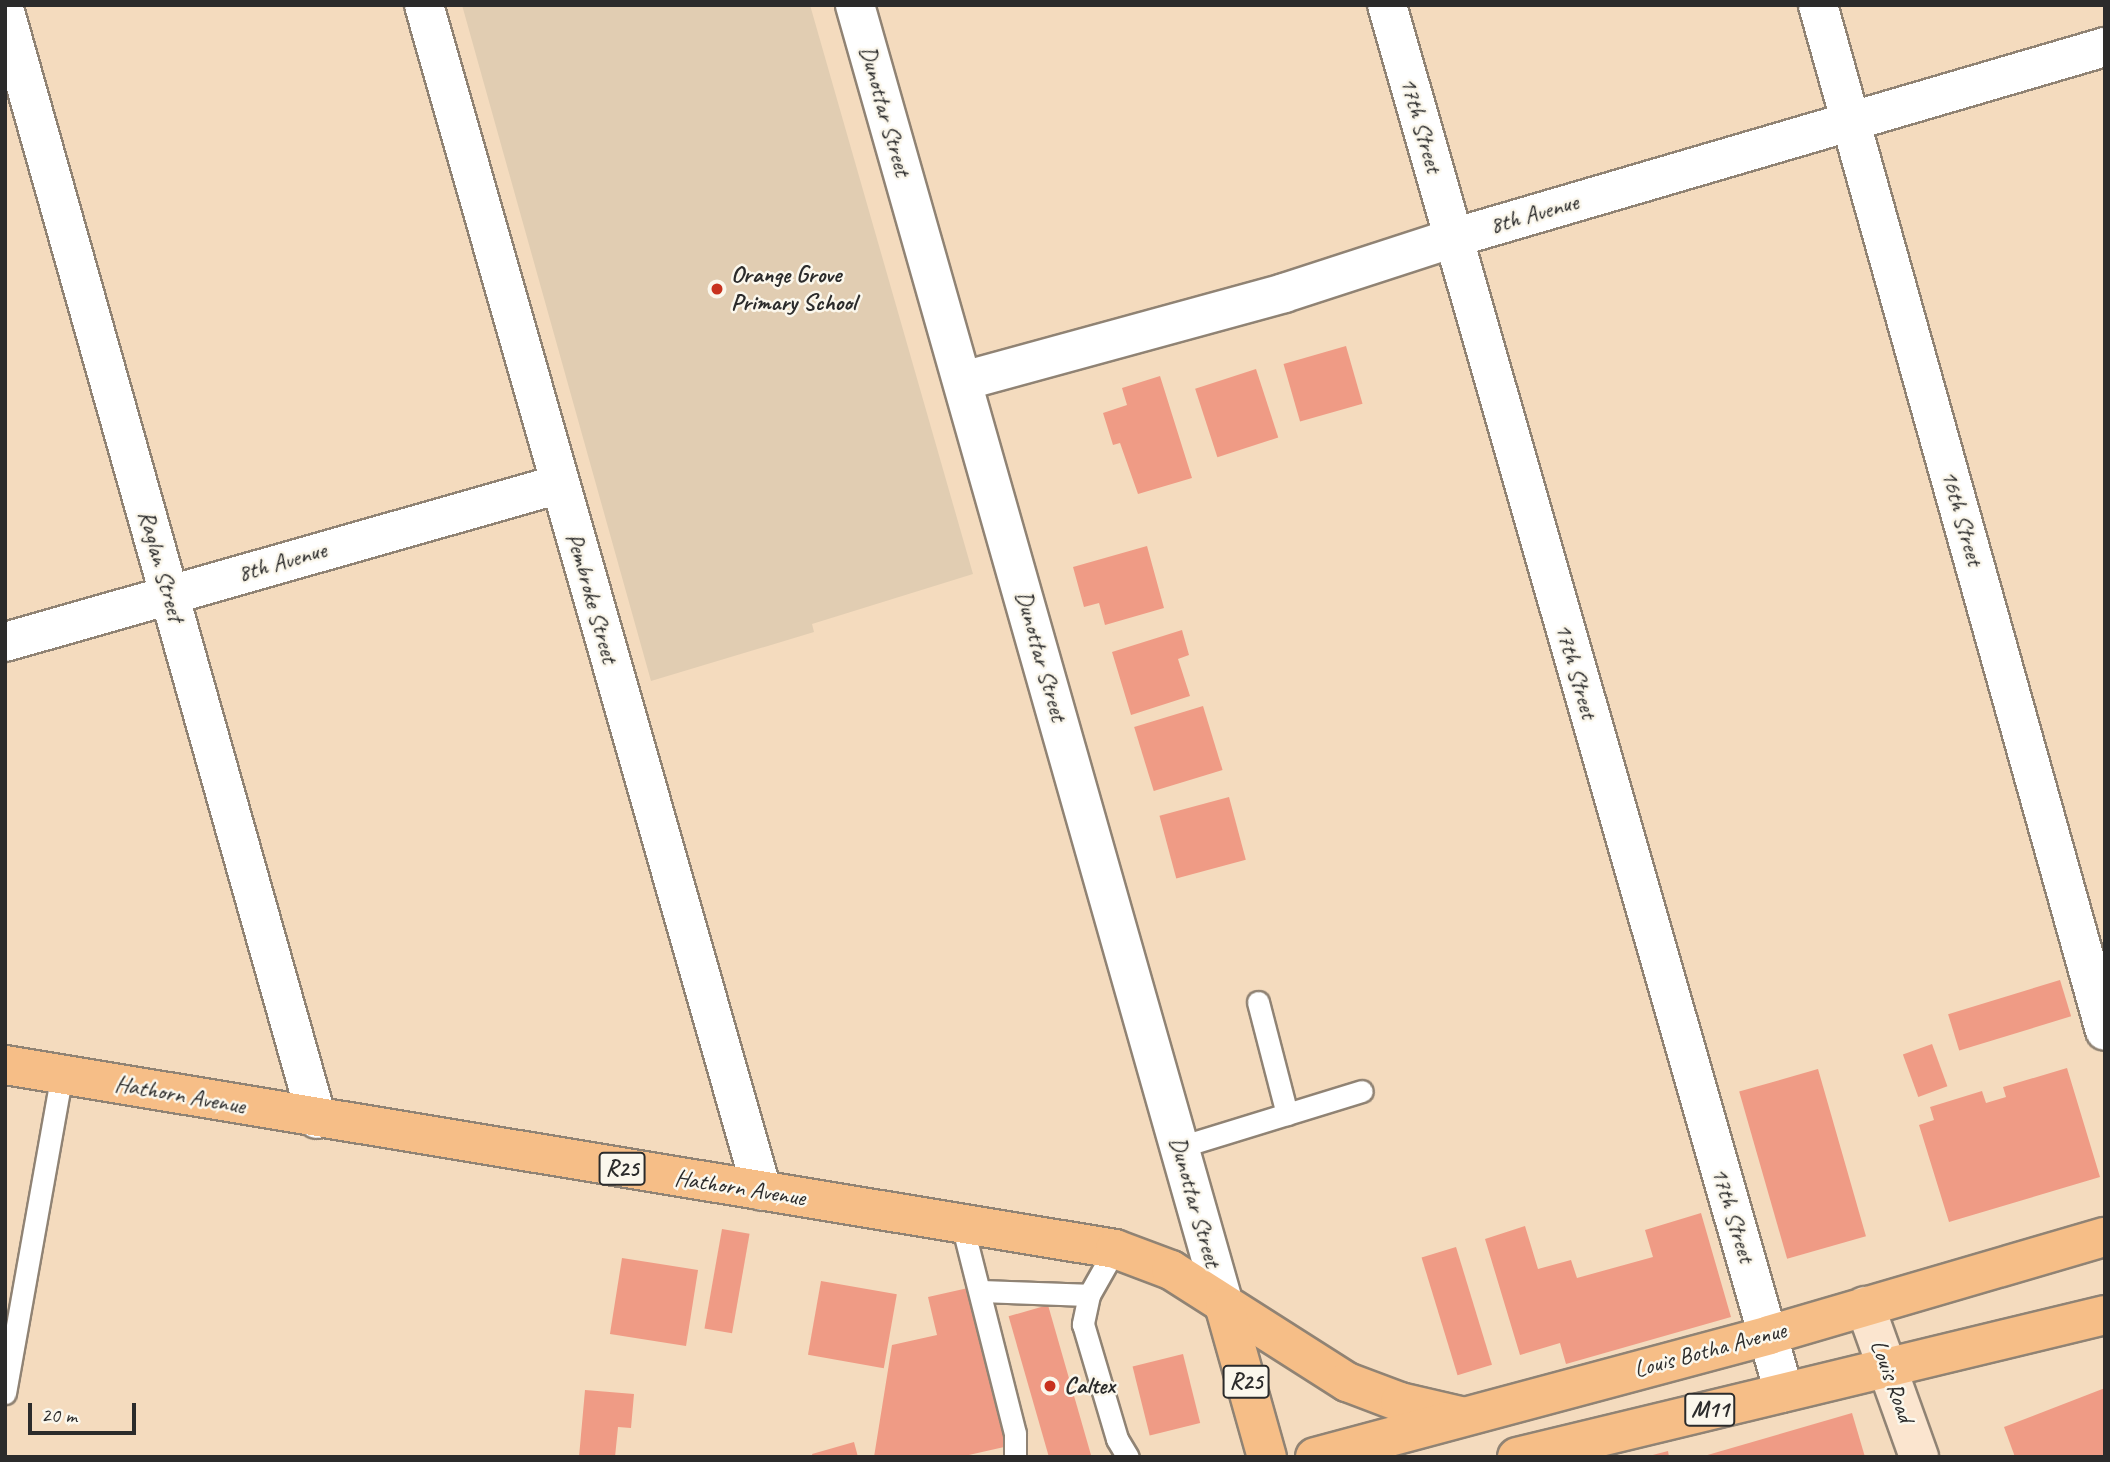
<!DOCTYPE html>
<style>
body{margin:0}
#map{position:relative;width:2110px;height:1462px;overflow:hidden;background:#f4dbbe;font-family:Caveat,sans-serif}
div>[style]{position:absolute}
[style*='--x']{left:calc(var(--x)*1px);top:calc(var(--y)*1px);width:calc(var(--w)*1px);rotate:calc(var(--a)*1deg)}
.built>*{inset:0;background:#e1cdb2}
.building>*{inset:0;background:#ef9b85;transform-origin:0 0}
.roads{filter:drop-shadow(2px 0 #908374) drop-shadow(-2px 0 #908374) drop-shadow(0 2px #908374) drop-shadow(0 -2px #908374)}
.lane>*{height:21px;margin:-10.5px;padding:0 10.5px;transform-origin:10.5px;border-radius:10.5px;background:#fff}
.street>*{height:38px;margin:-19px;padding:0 19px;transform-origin:19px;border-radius:19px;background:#fff}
.secondary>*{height:38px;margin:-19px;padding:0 19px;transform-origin:19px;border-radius:19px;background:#fbe5cf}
.primary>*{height:38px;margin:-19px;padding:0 19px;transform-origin:19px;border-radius:19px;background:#f6be87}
.dots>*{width:19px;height:19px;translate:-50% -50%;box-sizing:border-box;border:4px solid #fbf7ec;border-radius:50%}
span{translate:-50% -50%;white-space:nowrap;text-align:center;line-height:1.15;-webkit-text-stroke:5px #fbf7ec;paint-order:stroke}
.shield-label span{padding:2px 5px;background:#fbf7ec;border:2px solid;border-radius:5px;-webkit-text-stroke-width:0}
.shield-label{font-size:23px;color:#2b2b2b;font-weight:700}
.street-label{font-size:24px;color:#2b2b2b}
.poi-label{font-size:24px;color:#2b2b2b;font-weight:700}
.left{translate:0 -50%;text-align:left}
.frame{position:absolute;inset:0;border:7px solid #2b2b2b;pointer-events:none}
.scale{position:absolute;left:28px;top:1403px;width:108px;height:32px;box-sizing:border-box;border:4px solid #2b2b2b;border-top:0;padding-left:9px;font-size:21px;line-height:24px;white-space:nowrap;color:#2b2b2b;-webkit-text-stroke:5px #fbf7ec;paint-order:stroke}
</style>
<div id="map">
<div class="built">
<div style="clip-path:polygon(462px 5px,810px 5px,973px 574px,812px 624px,814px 632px,651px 681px)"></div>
</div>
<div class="building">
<div style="left:1346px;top:346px;width:60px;height:65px;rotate:74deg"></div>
<div style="left:1256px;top:369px;width:72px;height:64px;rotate:72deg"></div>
<div style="clip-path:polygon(1160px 376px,1192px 478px,1138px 494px,1120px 443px,1113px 445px,1103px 413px,1127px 405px,1122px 388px)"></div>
<div style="clip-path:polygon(1147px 546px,1164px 608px,1105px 625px,1099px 603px,1084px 607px,1073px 567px)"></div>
<div style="clip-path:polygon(1182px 630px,1189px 655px,1178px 659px,1190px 696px,1131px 715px,1112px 652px)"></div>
<div style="left:1203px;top:706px;width:67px;height:72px;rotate:73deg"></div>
<div style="left:1229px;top:797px;width:65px;height:72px;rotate:75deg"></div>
<div style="left:2060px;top:980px;width:38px;height:117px;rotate:73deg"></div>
<div style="left:1932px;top:1044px;width:45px;height:31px;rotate:70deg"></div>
<div style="clip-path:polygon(2067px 1068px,2100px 1177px,1949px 1222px,1919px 1125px,1934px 1120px,1930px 1107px,1982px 1091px,1986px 1103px,2006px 1097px,2003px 1087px)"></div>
<div style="left:1818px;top:1069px;width:174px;height:82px;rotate:74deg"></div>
<div style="clip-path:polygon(1701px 1213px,1731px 1317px,1566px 1364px,1560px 1343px,1520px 1355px,1485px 1239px,1525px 1226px,1538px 1269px,1571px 1260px,1577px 1278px,1653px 1257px,1645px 1230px)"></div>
<div style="left:722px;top:1229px;width:28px;height:101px;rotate:10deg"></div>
<div style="left:1456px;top:1247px;width:123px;height:36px;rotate:73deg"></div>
<div style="left:622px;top:1258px;width:77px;height:77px;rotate:9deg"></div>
<div style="left:821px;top:1281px;width:77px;height:75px;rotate:10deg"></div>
<div style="clip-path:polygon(977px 1286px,1013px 1445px,960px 1457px,874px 1457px,892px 1345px,937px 1335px,928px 1297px)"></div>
<div style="left:1048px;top:1305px;width:158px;height:41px;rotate:74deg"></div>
<div style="left:1183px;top:1354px;width:71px;height:52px;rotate:76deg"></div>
<div style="clip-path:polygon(2105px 1388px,2105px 1457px,2015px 1457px,2004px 1427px)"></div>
<div style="clip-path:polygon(585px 1390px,634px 1394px,631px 1428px,618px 1427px,615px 1457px,579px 1457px)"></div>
<div style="clip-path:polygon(1852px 1413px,1865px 1457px,1704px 1457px,1704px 1456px)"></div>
<div style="clip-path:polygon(854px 1442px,858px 1457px,813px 1457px,812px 1454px)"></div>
<div style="clip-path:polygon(1668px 1451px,1669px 1457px,1649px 1457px,1649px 1456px)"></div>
</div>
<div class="roads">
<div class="lane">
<div style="--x:1258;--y:1002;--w:116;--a:75.5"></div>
<div style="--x:1180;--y:1147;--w:190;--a:-17.1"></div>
<div style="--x:962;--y:1224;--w:216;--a:75.8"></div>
<div style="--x:1015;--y:1433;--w:24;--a:90"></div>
<div style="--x:1115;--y:1249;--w:53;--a:119.5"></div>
<div style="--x:1089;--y:1295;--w:30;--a:102"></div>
<div style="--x:1083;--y:1324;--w:120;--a:73.5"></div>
<div style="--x:1117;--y:1439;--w:21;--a:59"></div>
<div style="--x:981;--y:1291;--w:108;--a:2.1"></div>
<div style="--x:5;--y:1393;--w:324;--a:-79.9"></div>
</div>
<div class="street">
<div style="--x:424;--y:5;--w:1233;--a:74.09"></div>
<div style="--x:855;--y:5;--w:1355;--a:74.15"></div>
<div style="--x:1387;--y:5;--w:1443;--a:74.03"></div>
<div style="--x:1818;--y:5;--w:1065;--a:74.37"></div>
<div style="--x:5;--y:12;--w:1150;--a:74.26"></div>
<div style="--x:963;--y:381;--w:333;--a:-15.3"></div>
<div style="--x:1284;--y:293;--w:178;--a:-18"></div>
<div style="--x:1453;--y:238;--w:679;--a:-16.33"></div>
<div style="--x:5;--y:642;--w:577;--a:-15.89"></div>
</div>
<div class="secondary">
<div style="--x:1865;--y:1306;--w:160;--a:70.3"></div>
</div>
<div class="primary">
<div style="--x:5;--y:1065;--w:1125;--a:9.41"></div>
<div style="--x:1115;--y:1249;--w:60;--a:20.6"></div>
<div style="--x:1171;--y:1270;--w:209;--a:32.5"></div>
<div style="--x:1347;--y:1382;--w:57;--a:20.7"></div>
<div style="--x:1400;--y:1402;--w:62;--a:13.1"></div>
<div style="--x:1225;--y:1308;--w:155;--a:74.3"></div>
<div style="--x:1315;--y:1457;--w:470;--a:-15"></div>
<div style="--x:1769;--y:1335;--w:350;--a:-16.3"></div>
<div style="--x:1517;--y:1457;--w:605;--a:-13.58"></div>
</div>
</div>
<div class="dots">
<div style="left:717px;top:289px;background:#c8321e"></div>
<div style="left:1050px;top:1386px;background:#c8321e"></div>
</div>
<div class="shield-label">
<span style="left:622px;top:1169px">R25</span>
<span style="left:1246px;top:1382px">R25</span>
<span style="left:1710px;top:1410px">M11</span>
</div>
<div class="street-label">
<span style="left:885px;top:111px;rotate:74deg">Dunottar Street</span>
<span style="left:1421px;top:125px;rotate:74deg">17th Street</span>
<span style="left:1534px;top:214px;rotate:-16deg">8th Avenue</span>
<span style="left:1962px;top:518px;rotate:74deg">16th Street</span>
<span style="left:282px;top:562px;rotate:-16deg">8th Avenue</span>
<span style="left:161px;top:566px;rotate:74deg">Raglan Street</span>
<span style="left:592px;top:598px;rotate:74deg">Pembroke Street</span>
<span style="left:1041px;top:656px;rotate:74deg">Dunottar Street</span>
<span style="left:1576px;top:671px;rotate:74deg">17th Street</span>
<span style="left:180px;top:1095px;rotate:10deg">Hathorn Avenue</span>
<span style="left:740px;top:1188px;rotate:9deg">Hathorn Avenue</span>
<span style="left:1195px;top:1202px;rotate:74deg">Dunottar Street</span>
<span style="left:1733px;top:1215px;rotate:73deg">17th Street</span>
<span style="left:1710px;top:1350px;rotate:-15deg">Louis Botha Avenue</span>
<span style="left:1892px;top:1381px;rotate:70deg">Louis Road</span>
</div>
<div class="poi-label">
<span class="left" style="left:731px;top:289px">Orange Grove<br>Primary School</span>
<span class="left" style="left:1064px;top:1386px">Caltex</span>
</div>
<div class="frame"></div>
<div class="scale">20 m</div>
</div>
